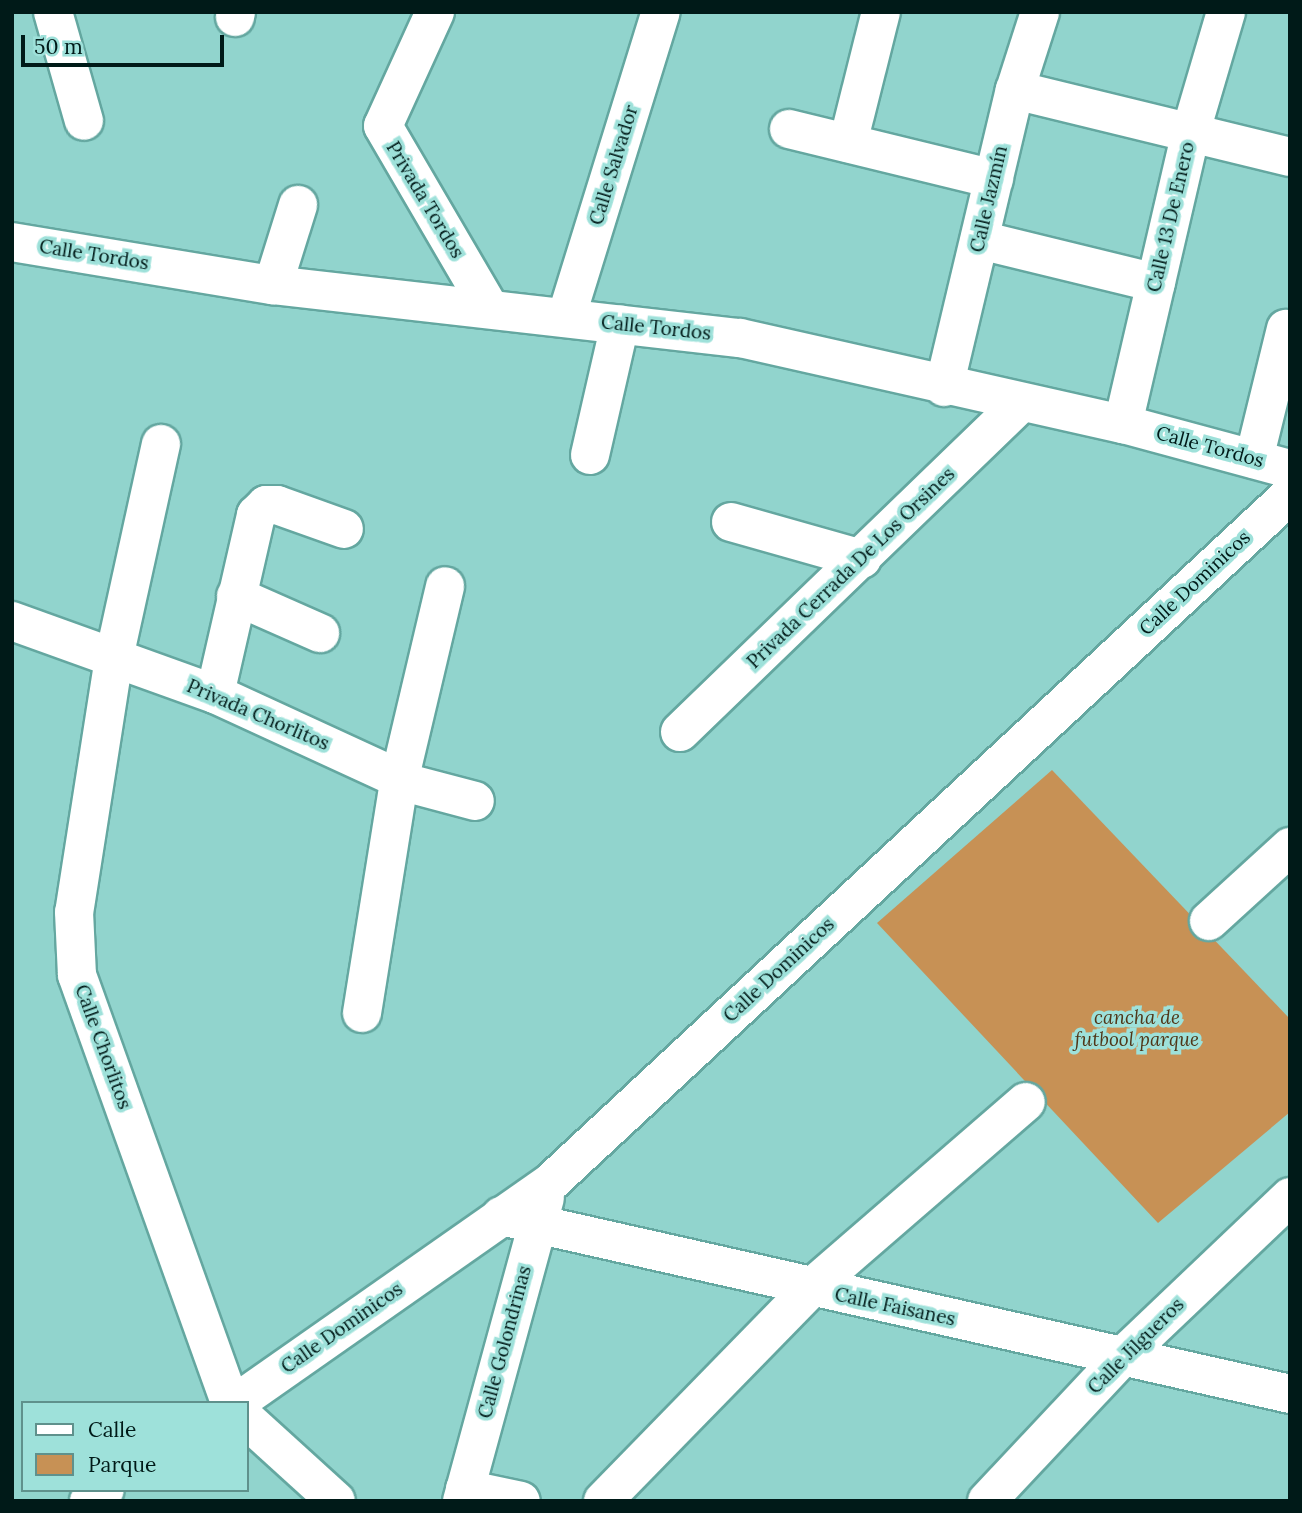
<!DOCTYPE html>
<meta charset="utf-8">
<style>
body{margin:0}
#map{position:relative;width:1302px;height:1513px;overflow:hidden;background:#91d4cd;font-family:Lora,serif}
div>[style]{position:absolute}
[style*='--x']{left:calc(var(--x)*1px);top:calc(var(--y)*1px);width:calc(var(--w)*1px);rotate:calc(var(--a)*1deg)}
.green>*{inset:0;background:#c79155}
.roads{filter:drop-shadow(2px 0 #64a7a0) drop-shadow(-2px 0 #64a7a0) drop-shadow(0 2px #64a7a0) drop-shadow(0 -2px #64a7a0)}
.minor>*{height:38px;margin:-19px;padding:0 19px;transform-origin:19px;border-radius:19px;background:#fff}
span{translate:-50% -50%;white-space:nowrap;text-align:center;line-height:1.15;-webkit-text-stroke:7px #9ee1da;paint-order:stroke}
.street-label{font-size:19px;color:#001a18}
.park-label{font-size:19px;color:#503618;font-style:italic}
.frame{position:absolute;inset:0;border:14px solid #001a18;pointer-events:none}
.legend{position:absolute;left:21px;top:1401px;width:228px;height:91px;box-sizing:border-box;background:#9ee1da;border:2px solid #5f918c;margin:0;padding:9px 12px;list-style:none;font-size:21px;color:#001a18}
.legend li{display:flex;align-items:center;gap:14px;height:35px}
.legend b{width:35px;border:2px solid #5f918c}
.scale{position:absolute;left:21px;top:35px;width:203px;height:32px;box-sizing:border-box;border:4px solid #001a18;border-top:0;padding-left:9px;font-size:21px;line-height:24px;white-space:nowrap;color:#001a18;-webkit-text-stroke:5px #9ee1da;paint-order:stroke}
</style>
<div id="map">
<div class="green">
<div style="clip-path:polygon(1052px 770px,1290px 1019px,1290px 1112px,1158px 1223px,877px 923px)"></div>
</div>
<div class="roads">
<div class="minor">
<div style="--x:53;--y:12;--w:113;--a:74.1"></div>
<div style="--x:435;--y:12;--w:125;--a:114.5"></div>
<div style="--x:383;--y:126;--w:212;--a:59.7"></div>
<div style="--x:235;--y:17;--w:5;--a:-79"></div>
<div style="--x:1015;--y:90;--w:283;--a:13.7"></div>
<div style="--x:789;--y:129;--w:211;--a:13.7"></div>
<div style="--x:848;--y:143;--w:135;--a:-75.9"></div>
<div style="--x:980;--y:240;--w:181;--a:13.7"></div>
<div style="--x:12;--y:242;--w:265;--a:9.4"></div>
<div style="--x:273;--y:285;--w:470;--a:6.5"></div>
<div style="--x:740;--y:338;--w:393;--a:12.7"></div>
<div style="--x:1123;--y:424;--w:173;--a:15.1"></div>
<div style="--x:273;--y:285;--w:84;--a:-72.6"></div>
<div style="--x:566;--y:318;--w:320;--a:-72.8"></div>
<div style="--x:944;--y:387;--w:305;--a:-76.6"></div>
<div style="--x:1015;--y:90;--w:82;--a:-72.2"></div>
<div style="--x:1123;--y:424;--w:301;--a:-76.9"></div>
<div style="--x:1191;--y:131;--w:124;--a:-73.6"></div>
<div style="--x:161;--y:444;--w:219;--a:102.4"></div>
<div style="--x:114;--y:658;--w:257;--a:98.9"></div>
<div style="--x:74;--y:912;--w:63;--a:87.3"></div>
<div style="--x:77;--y:975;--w:455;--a:70.3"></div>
<div style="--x:590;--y:455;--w:134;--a:-77.1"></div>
<div style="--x:1254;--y:459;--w:134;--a:-76.2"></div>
<div style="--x:731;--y:522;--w:136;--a:15.8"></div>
<div style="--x:236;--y:596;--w:92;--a:23.8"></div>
<div style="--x:12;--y:621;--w:216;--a:19.8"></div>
<div style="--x:215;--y:694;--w:216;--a:24.7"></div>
<div style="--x:411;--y:784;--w:66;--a:14.9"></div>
<div style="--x:215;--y:694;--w:184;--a:-77.1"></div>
<div style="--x:256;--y:515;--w:14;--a:-45"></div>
<div style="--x:266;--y:505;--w:11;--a:0"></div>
<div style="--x:277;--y:505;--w:71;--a:19.7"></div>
<div style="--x:680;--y:732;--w:474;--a:-44"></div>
<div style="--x:1209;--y:921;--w:110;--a:-42.4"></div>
<div style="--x:362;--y:1013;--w:239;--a:-80.9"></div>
<div style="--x:400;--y:777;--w:196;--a:-76.7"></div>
<div style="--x:501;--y:1216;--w:809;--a:12.71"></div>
<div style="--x:236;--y:1403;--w:383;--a:-35"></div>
<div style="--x:550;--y:1183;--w:1010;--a:-42.91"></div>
<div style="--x:247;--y:1420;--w:120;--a:42.3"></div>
<div style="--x:465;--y:1489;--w:57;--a:12.1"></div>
<div style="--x:89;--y:1501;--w:19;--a:-35"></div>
<div style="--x:462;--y:1501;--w:314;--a:-74.7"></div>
<div style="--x:603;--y:1501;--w:298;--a:-45.7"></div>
<div style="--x:811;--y:1288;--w:284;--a:-40.9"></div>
<div style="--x:987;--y:1501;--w:197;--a:-46.8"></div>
<div style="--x:1122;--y:1357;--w:232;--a:-43.6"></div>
</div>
</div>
<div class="street-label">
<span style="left:614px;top:165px;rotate:-73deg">Calle Salvador</span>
<span style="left:989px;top:199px;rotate:-77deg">Calle Jazmín</span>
<span style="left:425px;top:200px;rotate:59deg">Privada Tordos</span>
<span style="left:1171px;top:217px;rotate:-77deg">Calle 13 De Enero</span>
<span style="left:94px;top:255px;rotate:9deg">Calle Tordos</span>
<span style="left:656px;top:328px;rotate:6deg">Calle Tordos</span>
<span style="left:1210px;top:447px;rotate:15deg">Calle Tordos</span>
<span style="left:851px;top:568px;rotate:-44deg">Privada Cerrada De Los Orsines</span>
<span style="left:1195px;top:583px;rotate:-43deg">Calle Dominicos</span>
<span style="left:258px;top:715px;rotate:23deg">Privada Chorlitos</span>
<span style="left:779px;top:970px;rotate:-43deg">Calle Dominicos</span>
<span style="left:103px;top:1047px;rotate:70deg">Calle Chorlitos</span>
<span style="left:895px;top:1307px;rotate:12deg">Calle Faisanes</span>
<span style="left:342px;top:1328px;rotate:-35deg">Calle Dominicos</span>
<span style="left:505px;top:1342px;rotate:-75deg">Calle Golondrinas</span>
<span style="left:1136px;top:1346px;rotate:-45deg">Calle Jilgueros</span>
</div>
<div class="park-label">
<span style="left:1137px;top:1029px">cancha de<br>futbool parque</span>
</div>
<div class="frame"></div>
<ul class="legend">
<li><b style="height:9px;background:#fff"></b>Calle</li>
<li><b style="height:19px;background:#c79155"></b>Parque</li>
</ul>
<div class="scale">50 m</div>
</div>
